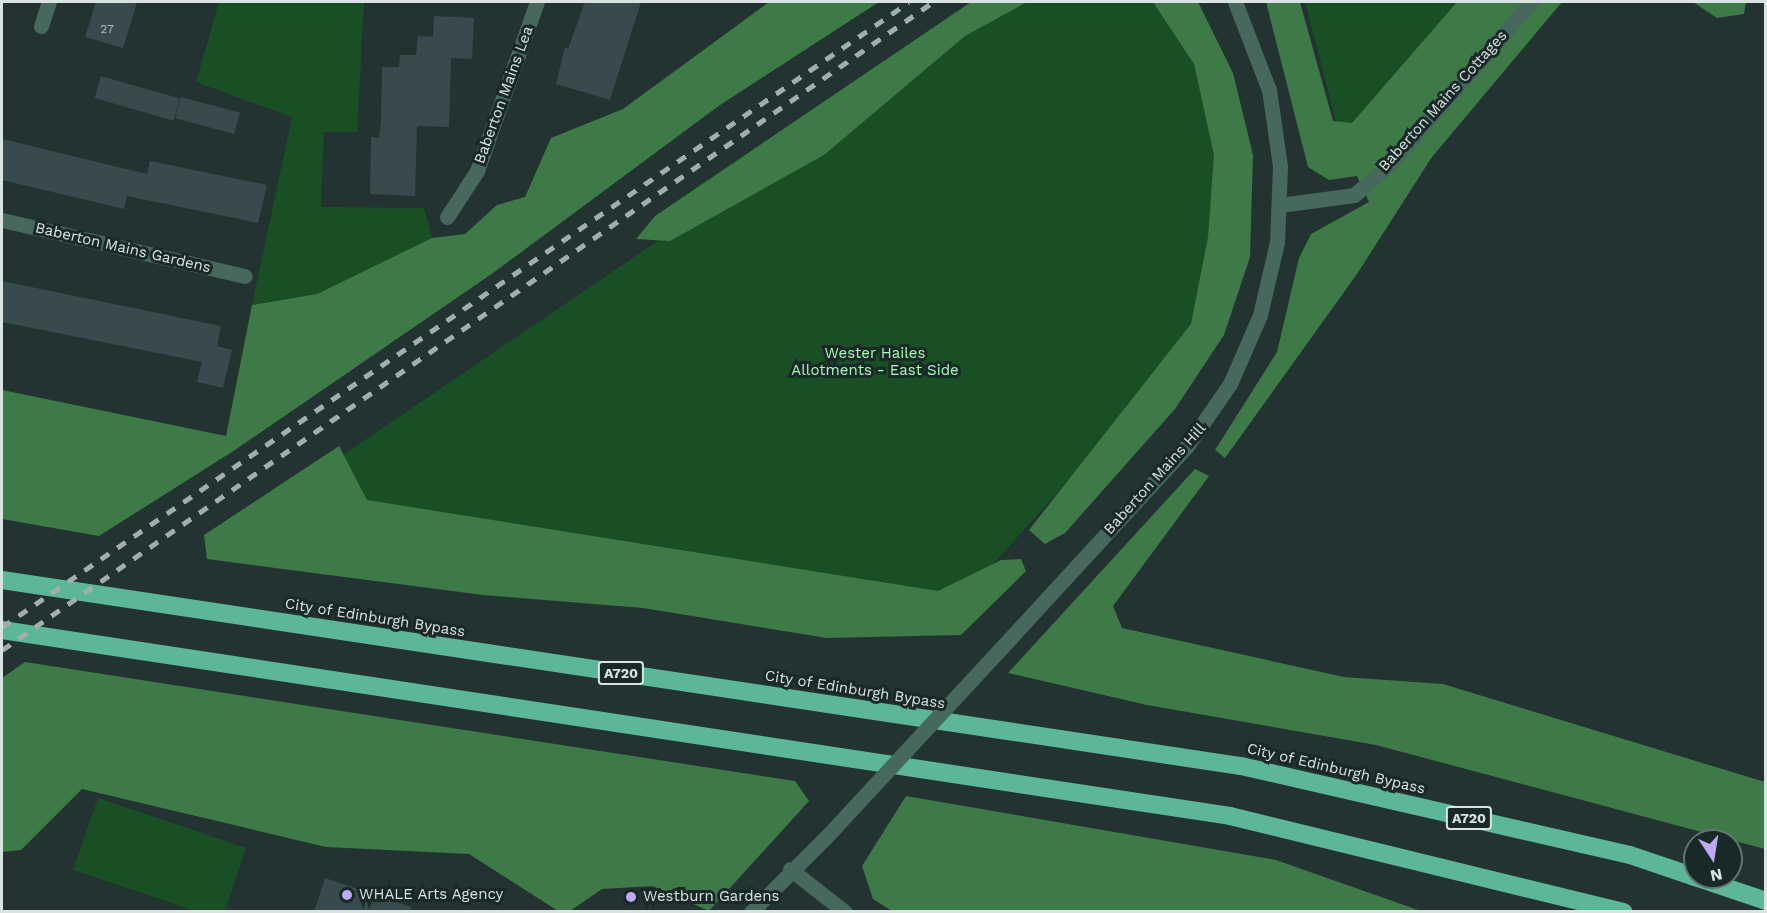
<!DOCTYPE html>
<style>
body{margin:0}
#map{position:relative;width:1767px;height:913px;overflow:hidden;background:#223332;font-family:"Work Sans",sans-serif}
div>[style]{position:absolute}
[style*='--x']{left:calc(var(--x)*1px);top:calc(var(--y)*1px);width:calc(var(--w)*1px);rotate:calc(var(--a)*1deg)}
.green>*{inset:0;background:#194f25}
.forest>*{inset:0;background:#3e7948}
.building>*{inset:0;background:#394a4e;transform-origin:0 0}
.street>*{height:15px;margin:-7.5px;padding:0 7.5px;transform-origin:7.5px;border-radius:7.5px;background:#47685c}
.highway>*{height:18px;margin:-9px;padding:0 9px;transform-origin:9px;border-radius:9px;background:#5cb698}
.rail>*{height:4.5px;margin-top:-2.25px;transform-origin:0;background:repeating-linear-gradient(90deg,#a2aead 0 10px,transparent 0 20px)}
.street-bridge>*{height:15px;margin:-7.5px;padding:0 7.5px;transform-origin:7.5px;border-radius:7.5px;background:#47685c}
.dots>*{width:16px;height:16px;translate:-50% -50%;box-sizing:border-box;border:3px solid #192928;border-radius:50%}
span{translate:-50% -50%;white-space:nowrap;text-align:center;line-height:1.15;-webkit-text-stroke:6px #192928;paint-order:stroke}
.number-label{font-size:12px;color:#b1bdbd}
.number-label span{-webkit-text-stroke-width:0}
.shield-label span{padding:2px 4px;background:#192928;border:2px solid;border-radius:4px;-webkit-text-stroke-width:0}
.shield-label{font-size:14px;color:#d9e3e2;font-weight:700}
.street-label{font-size:15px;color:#d9e3e2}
.park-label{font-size:15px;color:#a7fbb3}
.poi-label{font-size:15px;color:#d9e3e2}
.left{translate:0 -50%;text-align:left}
.frame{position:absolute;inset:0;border:3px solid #d9e3e2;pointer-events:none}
.north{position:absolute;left:1683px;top:829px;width:60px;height:60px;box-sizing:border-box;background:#192928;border:2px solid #667372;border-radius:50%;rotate:168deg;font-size:16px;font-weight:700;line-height:24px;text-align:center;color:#d9e3e2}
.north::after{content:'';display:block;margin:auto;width:21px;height:27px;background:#bda9f5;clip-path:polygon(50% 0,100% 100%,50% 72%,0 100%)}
</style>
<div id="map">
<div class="green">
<div style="clip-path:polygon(219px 2px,364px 2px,357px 132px,324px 132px,321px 207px,424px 208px,432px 238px,317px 294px,252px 305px,292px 117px,196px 82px)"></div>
<div style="clip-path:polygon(1009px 2px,1170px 2px,1199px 39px,1224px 169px,1202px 309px,1144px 396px,960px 601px,290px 491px)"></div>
<div style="clip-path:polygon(1305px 2px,1504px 2px,1346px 159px)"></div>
<div style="clip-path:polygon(98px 798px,246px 848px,225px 911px,195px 911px,73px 870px)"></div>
</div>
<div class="forest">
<div style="clip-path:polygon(769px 2px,879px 2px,720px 105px,493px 273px,235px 450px,99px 536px,2px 519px,2px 390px,226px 436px,252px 305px,317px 294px,432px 238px,465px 234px,497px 205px,525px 197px,551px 138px,623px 109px)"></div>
<div style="clip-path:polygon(971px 2px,1027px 2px,965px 36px,824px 155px,670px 241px,636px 239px,655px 216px)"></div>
<div style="clip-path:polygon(1153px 2px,1198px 2px,1233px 73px,1253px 155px,1250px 257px,1224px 335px,1175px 409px,1065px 533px,1045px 544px,1029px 530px,1191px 324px,1208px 237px,1214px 155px,1194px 64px)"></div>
<div style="clip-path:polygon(1266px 2px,1300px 2px,1333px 121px,1352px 123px,1457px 2px,1562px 2px,1432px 157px,1357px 274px,1225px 458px,1215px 450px,1277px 352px,1299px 258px,1311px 234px,1369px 202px,1357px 176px,1329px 180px,1308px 167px)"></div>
<div style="clip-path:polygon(1693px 2px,1746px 2px,1744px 14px,1717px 18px)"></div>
<div style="clip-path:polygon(339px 446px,367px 500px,938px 591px,1001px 560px,1021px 559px,1026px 571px,961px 635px,827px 638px,643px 608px,483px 595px,207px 559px,204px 535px)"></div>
<div style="clip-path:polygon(1195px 469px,1209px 476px,1113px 606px,1122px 628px,1344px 677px,1443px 684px,1765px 782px,1765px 849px,1376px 745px,1147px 705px,1008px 673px)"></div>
<div style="clip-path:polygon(25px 662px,795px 781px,809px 801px,709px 911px,653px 886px,602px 889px,570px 911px,558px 911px,469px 854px,326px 847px,82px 789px,21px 850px,2px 852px,2px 678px)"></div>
<div style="clip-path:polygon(906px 796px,1276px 860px,1421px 911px,892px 911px,873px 899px,862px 866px)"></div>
</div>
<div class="building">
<div style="clip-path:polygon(96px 2px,137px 2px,123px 48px,85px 37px)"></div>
<div style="clip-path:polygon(585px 2px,641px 2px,610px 100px,556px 84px,565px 47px,568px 49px)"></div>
<div style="clip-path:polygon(434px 16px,474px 18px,472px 59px,451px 58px,449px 127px,417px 126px,415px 196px,370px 194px,371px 137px,379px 138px,381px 122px,382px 67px,399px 67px,400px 55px,416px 55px,418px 36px,433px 37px)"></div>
<div style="left:101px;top:76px;width:82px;height:23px;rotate:16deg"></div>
<div style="left:181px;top:97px;width:61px;height:22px;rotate:15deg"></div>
<div style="clip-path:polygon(2px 139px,147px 174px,150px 161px,267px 185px,258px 223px,127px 196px,124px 209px,2px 180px)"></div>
<div style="clip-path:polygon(2px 281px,221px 326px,217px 346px,232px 350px,223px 388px,197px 382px,202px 362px,2px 322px)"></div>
<div style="clip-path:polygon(325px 878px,411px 907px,411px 912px,314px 912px)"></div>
</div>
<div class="street">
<div style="--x:41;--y:26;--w:25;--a:-72"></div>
<div style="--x:1280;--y:205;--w:75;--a:-7.7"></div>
<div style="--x:1354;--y:195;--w:46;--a:-40.6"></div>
<div style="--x:1389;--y:165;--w:216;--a:-48.9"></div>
<div style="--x:447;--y:217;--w:55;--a:-56.9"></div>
<div style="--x:477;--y:171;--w:179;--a:-70.5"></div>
<div style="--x:2;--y:220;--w:249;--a:13"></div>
<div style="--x:1026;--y:621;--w:238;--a:-47.4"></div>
<div style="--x:1187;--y:446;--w:75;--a:-55.3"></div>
<div style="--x:1230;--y:384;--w:75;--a:-66.5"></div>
<div style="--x:1260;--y:315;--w:75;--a:-76.9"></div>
<div style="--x:1277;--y:242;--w:76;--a:-87.7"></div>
<div style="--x:1280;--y:166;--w:77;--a:-98.2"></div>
<div style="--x:1269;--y:90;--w:94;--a:-111.1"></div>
<div style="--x:790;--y:869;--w:70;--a:38"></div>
<div style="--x:751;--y:912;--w:109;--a:-45"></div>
</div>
<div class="highway">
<div style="--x:2;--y:580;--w:1253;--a:8.54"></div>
<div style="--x:1241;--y:766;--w:399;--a:12.9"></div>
<div style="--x:1630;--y:855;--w:69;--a:18.7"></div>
<div style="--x:2;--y:630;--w:1242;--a:8.61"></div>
<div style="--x:1230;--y:816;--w:405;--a:13.7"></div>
<div style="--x:1695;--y:877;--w:75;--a:18.7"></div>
</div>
<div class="rail">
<div style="--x:2;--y:627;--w:1101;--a:-34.57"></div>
<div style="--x:2;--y:650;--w:1134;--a:-34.84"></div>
</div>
<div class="street-bridge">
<div style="--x:828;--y:835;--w:292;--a:-47.2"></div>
</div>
<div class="dots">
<div style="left:347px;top:895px;background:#bda9f5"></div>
<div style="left:631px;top:897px;background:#bda9f5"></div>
</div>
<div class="number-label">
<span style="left:107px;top:30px">27</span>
</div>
<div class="shield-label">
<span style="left:621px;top:673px">A720</span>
<span style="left:1469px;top:818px">A720</span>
</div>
<div class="street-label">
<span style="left:504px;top:95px;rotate:-70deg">Baberton Mains Lea</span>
<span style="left:1443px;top:101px;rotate:-48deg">Baberton Mains Cottages</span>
<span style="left:123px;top:248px;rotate:13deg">Baberton Mains Gardens</span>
<span style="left:1155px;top:479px;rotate:-48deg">Baberton Mains Hill</span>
<span style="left:375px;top:618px;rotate:9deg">City of Edinburgh Bypass</span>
<span style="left:855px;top:690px;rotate:9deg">City of Edinburgh Bypass</span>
<span style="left:1336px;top:769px;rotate:13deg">City of Edinburgh Bypass</span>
</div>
<div class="park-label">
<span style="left:875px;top:362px">Wester Hailes<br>Allotments - East Side</span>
</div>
<div class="poi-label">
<span class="left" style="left:359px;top:895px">WHALE Arts Agency</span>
<span class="left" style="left:643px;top:897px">Westburn Gardens</span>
</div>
<div class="frame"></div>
<div class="north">N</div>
</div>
